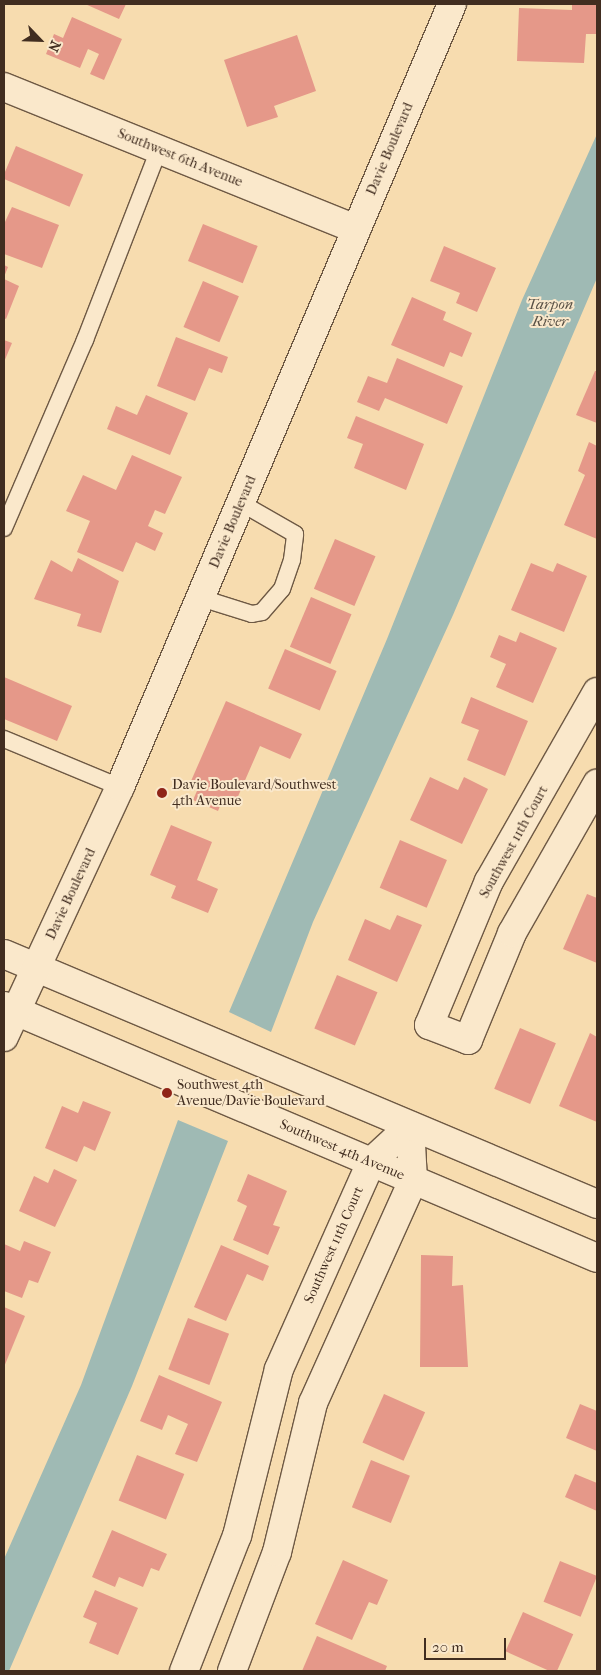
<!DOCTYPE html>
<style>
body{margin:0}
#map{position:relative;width:601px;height:1675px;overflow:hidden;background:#f7dcaf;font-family:"IM FELL French Canon",serif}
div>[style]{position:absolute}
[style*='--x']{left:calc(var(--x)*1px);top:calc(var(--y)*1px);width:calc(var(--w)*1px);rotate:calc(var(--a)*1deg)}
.water>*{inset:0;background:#9fbab4}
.building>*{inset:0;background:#e59889;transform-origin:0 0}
.roads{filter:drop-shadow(1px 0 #6e5944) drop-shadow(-1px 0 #6e5944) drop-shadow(0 1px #6e5944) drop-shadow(0 -1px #6e5944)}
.service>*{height:16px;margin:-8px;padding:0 8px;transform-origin:8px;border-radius:8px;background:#fae8cb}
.minor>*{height:28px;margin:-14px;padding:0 14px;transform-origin:14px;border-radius:14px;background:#fae8cb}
.secondary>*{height:28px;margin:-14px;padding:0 14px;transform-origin:14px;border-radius:14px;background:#fae8cb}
.dots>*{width:14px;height:14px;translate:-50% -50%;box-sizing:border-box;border:2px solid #fae8cb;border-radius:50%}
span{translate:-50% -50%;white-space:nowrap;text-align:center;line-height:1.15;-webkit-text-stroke:4px #fae8cb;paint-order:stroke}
.street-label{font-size:14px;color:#412d20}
.poi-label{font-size:14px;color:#412d20}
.left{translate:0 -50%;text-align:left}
.water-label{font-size:15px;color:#585045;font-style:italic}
.frame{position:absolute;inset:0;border:5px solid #412d20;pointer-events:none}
.north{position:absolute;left:15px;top:15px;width:50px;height:50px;-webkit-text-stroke:4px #fae8cb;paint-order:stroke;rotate:114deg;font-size:14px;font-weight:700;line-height:20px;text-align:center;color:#412d20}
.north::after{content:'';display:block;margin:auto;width:18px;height:22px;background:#412d20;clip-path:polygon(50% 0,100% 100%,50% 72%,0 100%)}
.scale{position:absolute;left:424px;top:1638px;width:82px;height:22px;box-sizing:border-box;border:2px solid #412d20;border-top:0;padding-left:6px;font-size:15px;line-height:18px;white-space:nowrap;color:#412d20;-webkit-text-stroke:4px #fae8cb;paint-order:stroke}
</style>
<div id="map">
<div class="water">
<div style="clip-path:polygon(597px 134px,597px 278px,453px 615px,313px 922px,271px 1032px,229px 1012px,387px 639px,522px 300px)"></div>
<div style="clip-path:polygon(178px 1120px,228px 1141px,132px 1386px,9px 1671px,4px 1671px,4px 1559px,81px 1385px)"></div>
</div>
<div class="building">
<div style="clip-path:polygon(85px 4px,126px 4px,119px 19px)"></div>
<div style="clip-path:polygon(572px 4px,597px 4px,597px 34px,586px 34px,584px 63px,517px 61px,519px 8px,572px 10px)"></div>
<div style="clip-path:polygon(72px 17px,122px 39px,104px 80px,90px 74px,99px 54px,88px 49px,80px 68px,46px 54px,54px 34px,63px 38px)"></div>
<div style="clip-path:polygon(297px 35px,316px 91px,274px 106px,278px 117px,247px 127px,224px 60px)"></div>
<div style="left:16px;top:146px;width:73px;height:35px;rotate:23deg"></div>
<div style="clip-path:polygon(12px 207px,59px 225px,42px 268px,4px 254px,4px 224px)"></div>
<div style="left:203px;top:224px;width:59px;height:40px;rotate:22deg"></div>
<div style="clip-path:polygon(444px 246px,496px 268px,477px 312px,456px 303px,460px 293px,430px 281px)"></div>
<div style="clip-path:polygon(4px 265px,8px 267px,4px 277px)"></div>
<div style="clip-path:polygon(4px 279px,19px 286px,6px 319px,4px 318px)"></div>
<div style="left:203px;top:281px;width:39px;height:50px;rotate:23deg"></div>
<div style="clip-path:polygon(412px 297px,446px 312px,443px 320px,472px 333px,462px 357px,450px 352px,444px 367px,391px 345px)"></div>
<div style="clip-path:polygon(176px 337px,228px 357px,222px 373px,209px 368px,195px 401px,157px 386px)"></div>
<div style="clip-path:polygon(4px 340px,12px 343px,4px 362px)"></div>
<div style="clip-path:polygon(397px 358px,463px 386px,447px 424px,385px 398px,379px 411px,357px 402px,368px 376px,387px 383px)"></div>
<div style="clip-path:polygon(595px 371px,597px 371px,597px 423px,576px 415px)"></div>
<div style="clip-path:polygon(146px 395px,188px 413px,170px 455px,107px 429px,116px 406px,137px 415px)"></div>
<div style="clip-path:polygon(356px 416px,424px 444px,406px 490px,354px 468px,363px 444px,347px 438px)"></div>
<div style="clip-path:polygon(589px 442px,597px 446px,597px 539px,564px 525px,585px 475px,578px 471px)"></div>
<div style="clip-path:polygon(132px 455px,182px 477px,165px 514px,155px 510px,148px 526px,163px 533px,155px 551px,136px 542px,123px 572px,77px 552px,90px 521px,66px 511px,83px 475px,116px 490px)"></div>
<div style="left:335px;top:539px;width:44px;height:54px;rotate:23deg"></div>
<div style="clip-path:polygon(78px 558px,119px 581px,101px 633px,77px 626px,81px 614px,34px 599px,51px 560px,72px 572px)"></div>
<div style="clip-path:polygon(531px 563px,553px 572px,557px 563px,587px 576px,564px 632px,511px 610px)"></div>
<div style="left:311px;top:597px;width:44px;height:54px;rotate:23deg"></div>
<div style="clip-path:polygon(520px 632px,557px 648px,533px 703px,496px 687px,506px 664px,490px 657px,499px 635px,516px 642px)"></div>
<div style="left:285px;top:649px;width:56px;height:43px;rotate:23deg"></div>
<div style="clip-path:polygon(4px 677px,72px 706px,57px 741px,4px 719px)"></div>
<div style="clip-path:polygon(471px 697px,528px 721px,505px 776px,467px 760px,479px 730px,461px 723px)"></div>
<div style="clip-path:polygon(226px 701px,302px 734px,290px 759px,260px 746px,236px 801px,224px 796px,218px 811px,193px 800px,200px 784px,191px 781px)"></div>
<div style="clip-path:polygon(430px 777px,458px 790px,464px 777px,488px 789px,462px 844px,410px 820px)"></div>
<div style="clip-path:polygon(171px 825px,212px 842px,197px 880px,218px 889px,208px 913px,171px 898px,176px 886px,150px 875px)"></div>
<div style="left:400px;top:840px;width:51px;height:52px;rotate:23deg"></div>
<div style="clip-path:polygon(587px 894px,597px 898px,597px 963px,563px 949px)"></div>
<div style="clip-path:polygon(397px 915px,422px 925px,397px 982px,348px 960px,365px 919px,390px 930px)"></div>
<div style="left:337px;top:975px;width:44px;height:58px;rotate:23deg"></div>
<div style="left:520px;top:1028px;width:39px;height:66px;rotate:23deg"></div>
<div style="clip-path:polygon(590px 1033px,597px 1037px,597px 1122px,559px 1106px)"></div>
<div style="clip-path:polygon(83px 1101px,111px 1112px,95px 1151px,84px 1146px,77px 1162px,45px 1148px,62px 1106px,78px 1113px)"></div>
<div style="clip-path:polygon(54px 1169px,77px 1180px,55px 1227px,19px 1211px,34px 1176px,48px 1183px)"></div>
<div style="clip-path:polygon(248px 1174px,287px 1191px,273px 1225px,280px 1227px,268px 1255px,233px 1240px,247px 1206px,237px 1201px)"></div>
<div style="clip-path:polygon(24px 1241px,51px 1252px,38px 1283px,29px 1280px,22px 1298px,4px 1291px,4px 1244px,20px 1251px)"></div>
<div style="clip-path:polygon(221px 1245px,269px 1266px,263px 1281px,247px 1274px,226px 1321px,194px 1307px)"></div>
<div style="clip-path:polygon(421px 1255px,453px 1256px,452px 1286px,463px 1285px,468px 1367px,420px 1367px)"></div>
<div style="clip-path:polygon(4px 1307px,25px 1316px,4px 1367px)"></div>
<div style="left:188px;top:1318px;width:44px;height:55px;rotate:21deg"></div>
<div style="clip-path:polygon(159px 1375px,222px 1402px,197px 1462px,175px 1454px,188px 1424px,168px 1415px,162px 1430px,140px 1421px)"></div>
<div style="left:384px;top:1394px;width:45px;height:53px;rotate:24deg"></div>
<div style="clip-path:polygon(580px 1404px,597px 1411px,597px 1451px,566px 1438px)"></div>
<div style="left:137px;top:1455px;width:51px;height:49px;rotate:22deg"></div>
<div style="left:371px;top:1460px;width:42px;height:51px;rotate:22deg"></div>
<div style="clip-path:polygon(575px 1474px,597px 1483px,597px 1511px,565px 1497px)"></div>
<div style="clip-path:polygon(112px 1530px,167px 1554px,159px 1571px,151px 1568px,143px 1587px,119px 1577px,115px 1587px,92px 1577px)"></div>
<div style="clip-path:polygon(343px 1560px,388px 1580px,377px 1605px,369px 1602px,352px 1640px,315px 1624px)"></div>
<div style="left:560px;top:1561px;width:40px;height:44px;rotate:22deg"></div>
<div style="clip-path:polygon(95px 1590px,138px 1608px,118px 1655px,89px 1643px,97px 1623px,83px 1617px)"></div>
<div style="left:523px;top:1612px;width:55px;height:43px;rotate:24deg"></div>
<div style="clip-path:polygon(317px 1636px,387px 1666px,385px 1671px,302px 1671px)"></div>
</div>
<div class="roads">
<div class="service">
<div style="--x:4;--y:528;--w:205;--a:-66.7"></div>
<div style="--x:85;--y:340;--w:205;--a:-68.8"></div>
<div style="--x:201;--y:598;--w:53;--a:17.4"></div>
<div style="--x:252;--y:614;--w:10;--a:-11"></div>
<div style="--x:262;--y:612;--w:30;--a:-49"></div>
<div style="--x:282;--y:589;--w:31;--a:-71"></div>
<div style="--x:292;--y:560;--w:26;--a:-83"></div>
<div style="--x:295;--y:534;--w:62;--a:-150.1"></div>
<div style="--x:4;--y:739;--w:126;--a:22.5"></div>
</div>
<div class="minor">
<div style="--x:4;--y:87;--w:380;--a:22"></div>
<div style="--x:597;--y:692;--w:218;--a:119.7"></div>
<div style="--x:489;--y:881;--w:156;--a:112.6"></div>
<div style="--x:429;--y:1025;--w:42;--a:21"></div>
<div style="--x:468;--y:1040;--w:116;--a:-67.6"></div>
<div style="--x:512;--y:933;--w:172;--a:-60.3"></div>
<div style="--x:184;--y:1671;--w:145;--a:-68.6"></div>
<div style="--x:237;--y:1536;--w:172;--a:-75.9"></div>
<div style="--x:279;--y:1369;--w:227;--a:-66"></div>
<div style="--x:371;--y:1162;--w:53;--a:-42.7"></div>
<div style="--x:232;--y:1671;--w:127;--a:-69.3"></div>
<div style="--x:277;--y:1552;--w:153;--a:-76.4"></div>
<div style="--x:313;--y:1403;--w:244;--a:-65.8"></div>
<div style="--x:413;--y:1180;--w:54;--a:-93.2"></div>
</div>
<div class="secondary">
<div style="--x:4;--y:954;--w:644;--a:22.86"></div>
<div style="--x:4;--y:1006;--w:644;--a:23.02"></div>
<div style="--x:4;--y:1037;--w:276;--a:-65.1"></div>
<div style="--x:120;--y:787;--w:850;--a:-67.02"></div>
</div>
</div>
<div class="dots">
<div style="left:162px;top:793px;background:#8f2418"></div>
<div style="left:167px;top:1093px;background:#8f2418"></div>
</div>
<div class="street-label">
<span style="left:390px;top:149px;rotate:-67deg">Davie Boulevard</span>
<span style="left:180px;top:158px;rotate:22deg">Southwest 6th Avenue</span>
<span style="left:233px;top:522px;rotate:-67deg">Davie Boulevard</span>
<span style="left:514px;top:842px;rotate:-61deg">Southwest 11th Court</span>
<span style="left:71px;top:894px;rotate:-65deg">Davie Boulevard</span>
<span style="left:342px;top:1150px;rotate:23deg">Southwest 4th Avenue</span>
<span style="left:334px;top:1245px;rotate:-66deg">Southwest 11th Court</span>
</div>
<div class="poi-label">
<span class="left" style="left:172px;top:793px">Davie Boulevard/Southwest<br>4th Avenue</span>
<span class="left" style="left:177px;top:1093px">Southwest 4th<br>Avenue/Davie Boulevard</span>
</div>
<div class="water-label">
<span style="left:550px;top:313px">Tarpon<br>River</span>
</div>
<div class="frame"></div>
<div class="north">N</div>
<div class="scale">20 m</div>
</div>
